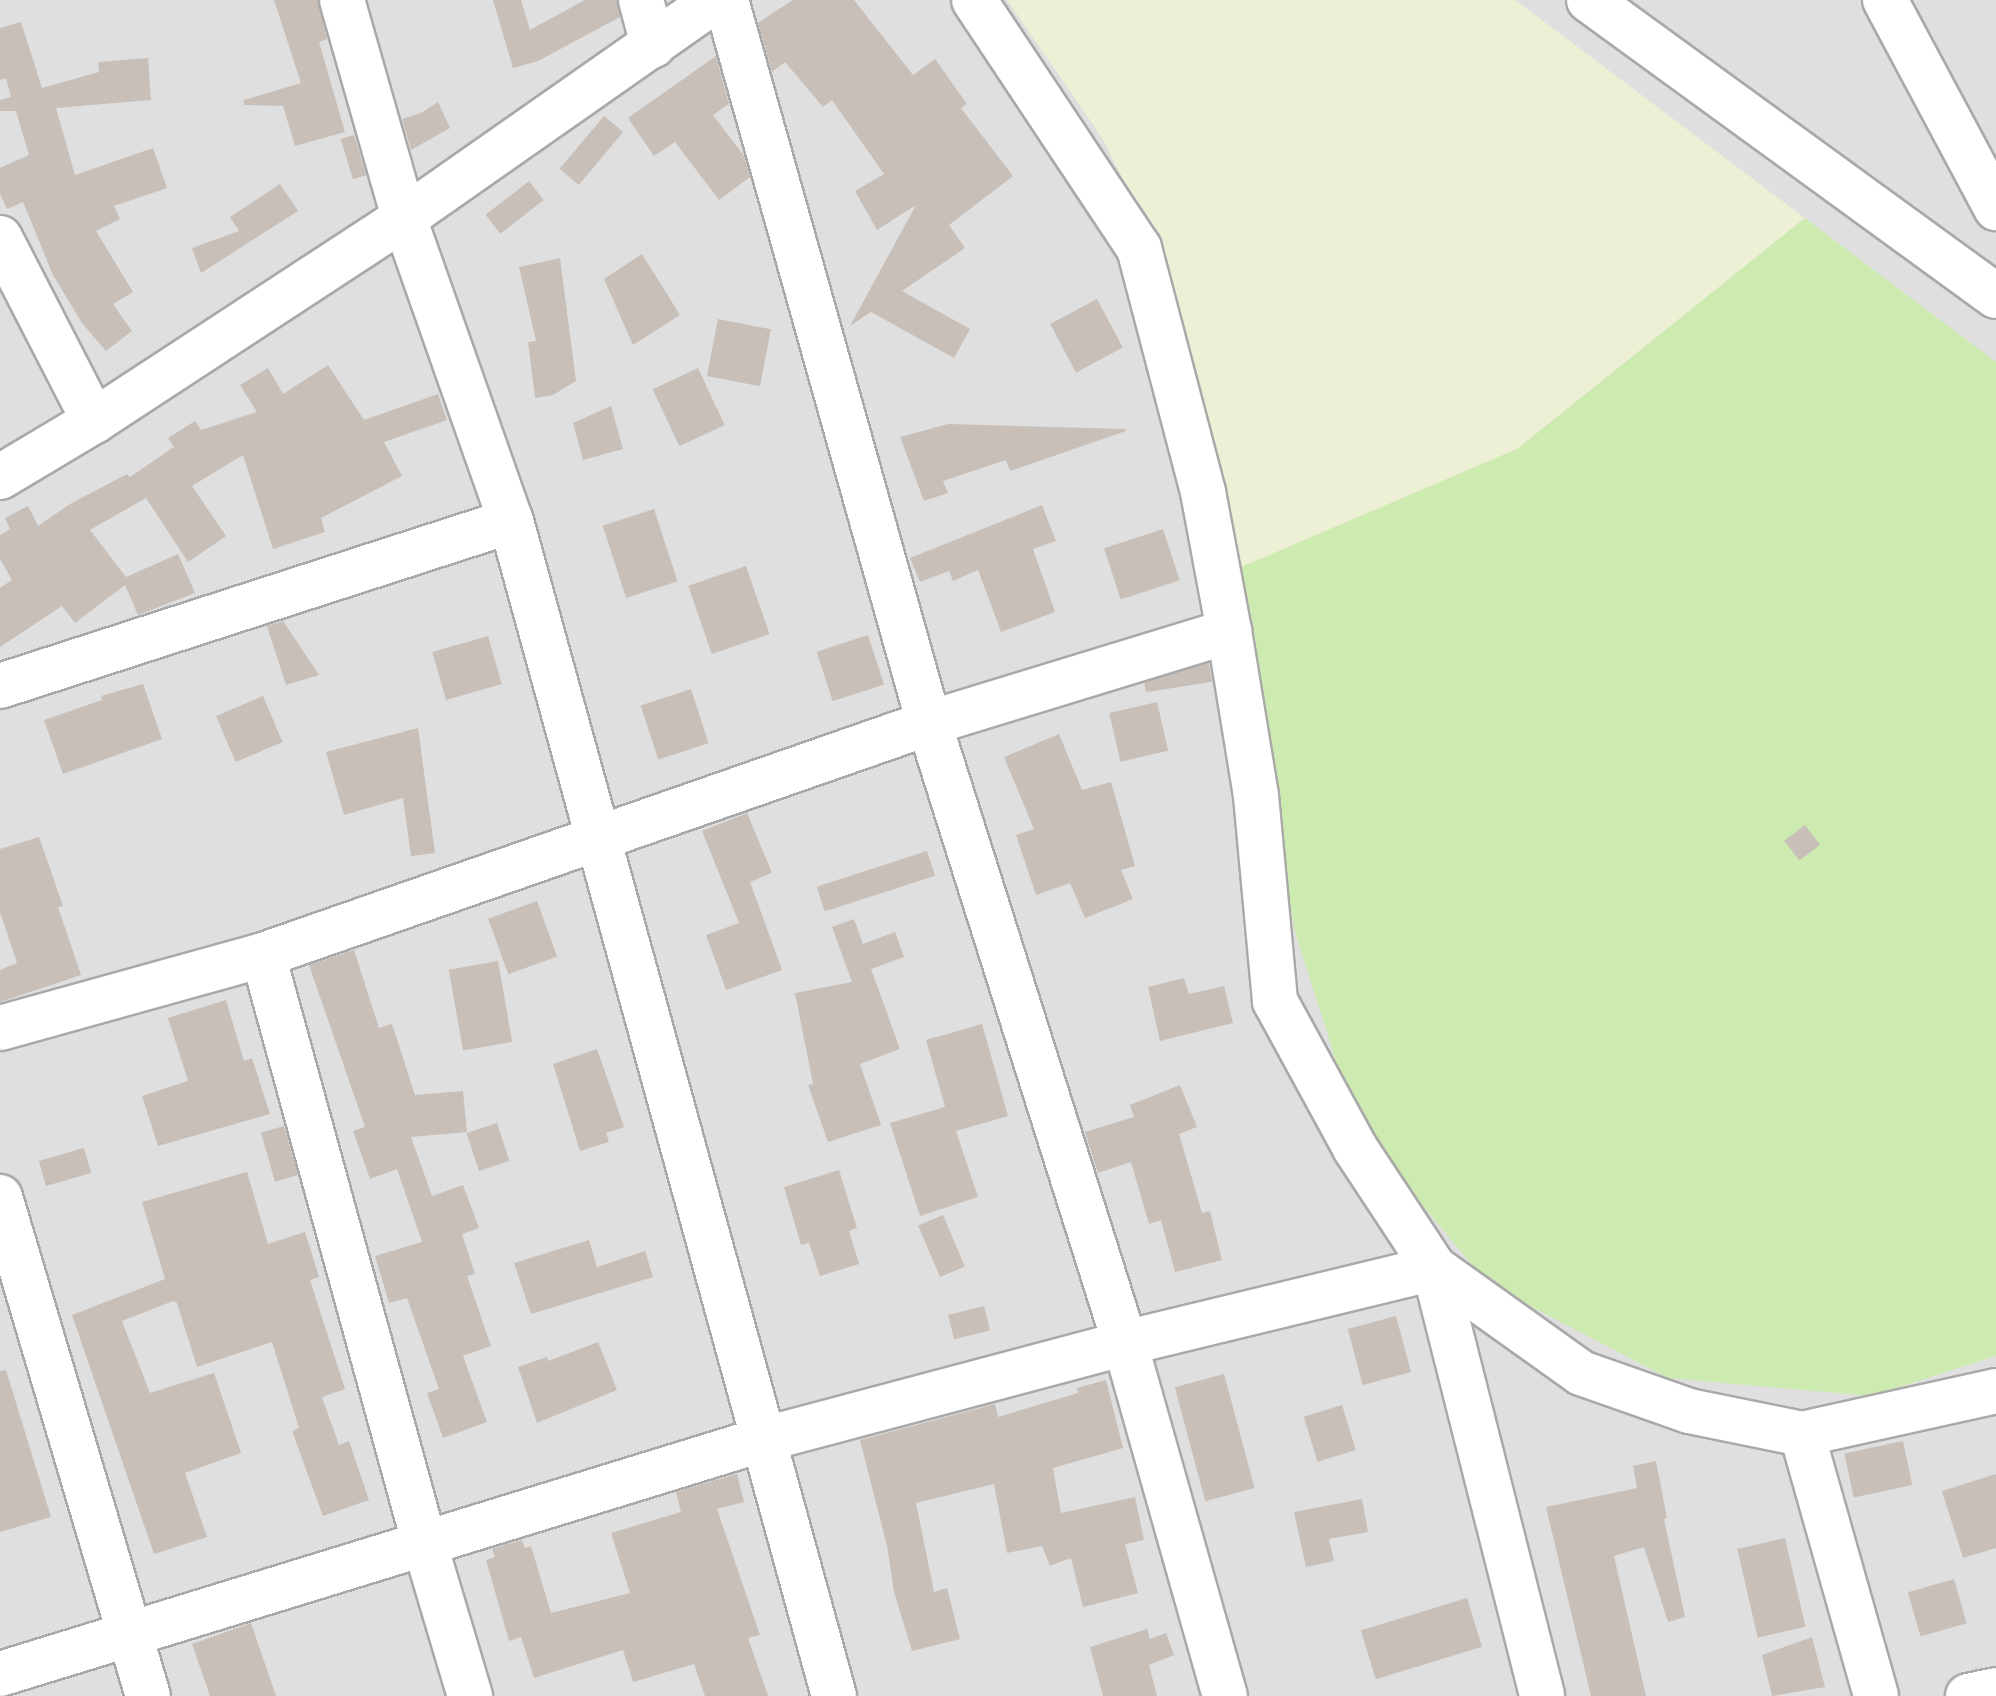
<!DOCTYPE html>
<style>
body{margin:0}
#map{position:relative;width:1996px;height:1696px;overflow:hidden;background:#f2efe9;font-family:"Alegreya Sans",sans-serif}
div>[style]{position:absolute}
[style*='--x']{left:calc(var(--x)*1px);top:calc(var(--y)*1px);width:calc(var(--w)*1px);rotate:calc(var(--a)*1deg)}
.residential>*{inset:0;background:#e0dfdf;transform-origin:0 0}
.farmland>*{inset:0;background:#eef0d5}
.grass>*{inset:0;background:#cdebb0}
.building>*{inset:0;background:#c7bfb8;transform-origin:0 0}
.roads{filter:drop-shadow(2px 0 #a9a9a9) drop-shadow(-2px 0 #a9a9a9) drop-shadow(0 2px #a9a9a9) drop-shadow(0 -2px #a9a9a9)}
.minor>*{height:44px;margin:-22px;padding:0 22px;transform-origin:22px;border-radius:22px;background:#fff}
span{translate:-50% -50%;white-space:nowrap;text-align:center;line-height:1.15;-webkit-text-stroke:7px #fff;paint-order:stroke}
</style>
<div id="map">
<div class="residential">
<div style="left:0;top:0;width:1996px;height:1696px"></div>
</div>
<div class="farmland">
<div style="clip-path:polygon(1007px 0,1515px 0,1805px 218px,1517px 449px,1232px 571px,1196px 368px,1159px 253px,1103px 139px)"></div>
</div>
<div class="grass">
<div style="clip-path:polygon(1805px 218px,1996px 362px,1996px 1356px,1871px 1396px,1668px 1378px,1488px 1284px,1357px 1127px,1295px 932px,1232px 571px,1517px 449px)"></div>
</div>
<div class="building">
<div style="clip-path:polygon(274px 0,318px 0,327px 39px,319px 42px,345px 132px,295px 146px,283px 106px,244px 105px,244px 100px,301px 83px)"></div>
<div style="clip-path:polygon(493px 0,521px 0,530px 30px,585px 0,617px 0,620px 17px,538px 61px,513px 68px)"></div>
<div style="clip-path:polygon(793px 0,854px 0,913px 75px,935px 59px,967px 104px,961px 108px,1013px 176px,949px 225px,965px 248px,902px 291px,970px 329px,954px 358px,871px 312px,850px 326px,916px 205px,877px 230px,855px 191px,884px 174px,832px 100px,823px 107px,785px 62px,772px 72px,758px 23px)"></div>
<div style="clip-path:polygon(21px 22px,42px 88px,99px 72px,98px 62px,148px 58px,151px 100px,56px 108px,75px 175px,153px 148px,167px 188px,114px 206px,120px 219px,96px 231px,133px 292px,113px 304px,132px 331px,106px 351px,82px 323px,53px 275px,23px 202px,7px 209px,0 194px,0 168px,29px 155px,16px 111px,0 111px,0 100px,11px 97px,6px 78px,0 80px,0 28px)"></div>
<div style="clip-path:polygon(716px 56px,729px 104px,713px 115px,744px 156px,750px 177px,719px 200px,675px 142px,654px 156px,628px 118px)"></div>
<div style="clip-path:polygon(438px 102px,450px 128px,411px 150px,402px 119px,421px 113px)"></div>
<div style="left:604px;top:116px;width:25px;height:69px;rotate:40deg"></div>
<div style="left:354px;top:135px;width:42px;height:14px;rotate:73deg"></div>
<div style="left:529px;top:181px;width:24px;height:55px;rotate:52deg"></div>
<div style="clip-path:polygon(280px 184px,298px 211px,201px 273px,192px 248px,239px 231px,230px 217px)"></div>
<div style="clip-path:polygon(642px 254px,680px 315px,633px 345px,604px 279px)"></div>
<div style="clip-path:polygon(560px 258px,576px 381px,553px 395px,535px 398px,528px 342px,536px 341px,519px 267px)"></div>
<div style="left:1097px;top:299px;width:55px;height:53px;rotate:62deg"></div>
<div style="left:718px;top:319px;width:54px;height:58px;rotate:11deg"></div>
<div style="clip-path:polygon(328px 365px,364px 420px,438px 394px,447px 420px,384px 442px,402px 476px,321px 518px,325px 532px,273px 549px,243px 455px,192px 486px,226px 536px,188px 562px,146px 498px,90px 530px,126px 577px,178px 554px,195px 593px,138px 615px,125px 585px,75px 623px,62px 606px,0 647px,0 588px,12px 580px,0 559px,0 535px,10px 529px,5px 518px,28px 506px,38px 526px,70px 504px,127px 474px,130px 477px,174px 447px,168px 438px,195px 421px,201px 430px,257px 412px,240px 385px,268px 368px,283px 394px)"></div>
<div style="left:698px;top:368px;width:63px;height:50px;rotate:65deg"></div>
<div style="clip-path:polygon(611px 406px,623px 449px,583px 460px,573px 423px)"></div>
<div style="clip-path:polygon(948px 424px,1125px 429px,1126px 431px,1010px 471px,1006px 460px,943px 481px,948px 493px,924px 501px,900px 437px)"></div>
<div style="clip-path:polygon(1042px 505px,1056px 541px,1033px 549px,1055px 612px,1001px 632px,978px 570px,953px 581px,949px 571px,920px 582px,910px 558px)"></div>
<div style="left:654px;top:509px;width:76px;height:54px;rotate:72deg"></div>
<div style="left:1163px;top:529px;width:54px;height:62px;rotate:72deg"></div>
<div style="left:746px;top:566px;width:72px;height:61px;rotate:71deg"></div>
<div style="clip-path:polygon(283px 621px,319px 675px,286px 685px,267px 626px)"></div>
<div style="left:868px;top:635px;width:52px;height:54px;rotate:72deg"></div>
<div style="left:488px;top:636px;width:50px;height:58px;rotate:74deg"></div>
<div style="left:1209px;top:663px;width:19px;height:67px;rotate:81deg"></div>
<div style="clip-path:polygon(143px 684px,162px 739px,63px 774px,44px 720px,102px 700px,101px 696px)"></div>
<div style="left:691px;top:689px;width:57px;height:53px;rotate:72deg"></div>
<div style="left:263px;top:696px;width:50px;height:51px;rotate:67deg"></div>
<div style="left:1157px;top:702px;width:50px;height:49px;rotate:77deg"></div>
<div style="clip-path:polygon(418px 728px,435px 853px,411px 856px,403px 798px,344px 815px,326px 752px)"></div>
<div style="clip-path:polygon(1059px 734px,1082px 790px,1111px 782px,1135px 866px,1121px 870px,1133px 899px,1085px 918px,1070px 883px,1036px 895px,1016px 835px,1034px 829px,1004px 757px)"></div>
<div style="clip-path:polygon(747px 813px,772px 873px,750px 882px,782px 970px,726px 990px,706px 935px,739px 923px,702px 831px)"></div>
<div style="left:1805px;top:825px;width:25px;height:26px;rotate:53deg"></div>
<div style="clip-path:polygon(39px 837px,63px 906px,58px 907px,81px 975px,0 1002px,0 970px,17px 963px,0 912px,0 849px)"></div>
<div style="left:927px;top:851px;width:26px;height:116px;rotate:72deg"></div>
<div style="left:537px;top:901px;width:59px;height:52px;rotate:70deg"></div>
<div style="clip-path:polygon(854px 919px,863px 944px,895px 932px,904px 957px,871px 969px,900px 1049px,860px 1064px,881px 1125px,828px 1142px,808px 1085px,813px 1084px,795px 993px,852px 982px,832px 927px)"></div>
<div style="clip-path:polygon(354px 950px,379px 1028px,392px 1024px,415px 1095px,463px 1091px,467px 1132px,411px 1137px,432px 1196px,463px 1185px,479px 1228px,462px 1234px,475px 1274px,467px 1276px,491px 1346px,463px 1356px,487px 1422px,443px 1438px,427px 1393px,439px 1389px,407px 1298px,389px 1303px,375px 1256px,422px 1242px,397px 1169px,370px 1179px,353px 1131px,365px 1127px,309px 965px)"></div>
<div style="left:498px;top:961px;width:82px;height:50px;rotate:80deg"></div>
<div style="clip-path:polygon(1184px 978px,1189px 994px,1224px 986px,1233px 1023px,1160px 1041px,1148px 987px)"></div>
<div style="clip-path:polygon(226px 1000px,244px 1061px,252px 1058px,270px 1114px,158px 1146px,142px 1096px,188px 1081px,168px 1018px)"></div>
<div style="clip-path:polygon(982px 1024px,1008px 1116px,956px 1131px,978px 1197px,920px 1216px,890px 1123px,945px 1107px,926px 1040px)"></div>
<div style="clip-path:polygon(597px 1049px,624px 1127px,606px 1133px,609px 1142px,580px 1151px,553px 1064px)"></div>
<div style="clip-path:polygon(1180px 1085px,1197px 1127px,1179px 1134px,1202px 1213px,1210px 1211px,1222px 1260px,1175px 1272px,1161px 1220px,1149px 1224px,1131px 1162px,1098px 1173px,1085px 1132px,1134px 1117px,1130px 1105px)"></div>
<div style="left:497px;top:1123px;width:40px;height:32px;rotate:72deg"></div>
<div style="left:284px;top:1126px;width:51px;height:24px;rotate:74deg"></div>
<div style="left:84px;top:1148px;width:26px;height:47px;rotate:74deg"></div>
<div style="clip-path:polygon(839px 1170px,857px 1228px,849px 1231px,859px 1264px,820px 1276px,809px 1243px,801px 1245px,784px 1187px)"></div>
<div style="clip-path:polygon(247px 1172px,268px 1244px,305px 1232px,319px 1277px,310px 1280px,345px 1389px,322px 1397px,339px 1445px,349px 1441px,369px 1500px,323px 1516px,292px 1431px,299px 1428px,272px 1342px,197px 1367px,177px 1303px,173px 1301px,122px 1321px,150px 1393px,214px 1373px,241px 1453px,185px 1473px,207px 1537px,154px 1554px,72px 1315px,165px 1279px,142px 1202px)"></div>
<div style="left:943px;top:1215px;width:56px;height:27px;rotate:67deg"></div>
<div style="clip-path:polygon(589px 1240px,597px 1267px,645px 1251px,653px 1277px,531px 1314px,514px 1263px)"></div>
<div style="left:984px;top:1306px;width:25px;height:37px;rotate:76deg"></div>
<div style="left:1396px;top:1316px;width:58px;height:50px;rotate:75deg"></div>
<div style="clip-path:polygon(598px 1342px,617px 1390px,537px 1423px,518px 1367px,547px 1357px,548px 1361px)"></div>
<div style="clip-path:polygon(6px 1370px,51px 1517px,0 1532px,0 1371px)"></div>
<div style="left:1224px;top:1374px;width:118px;height:51px;rotate:75deg"></div>
<div style="clip-path:polygon(1106px 1380px,1123px 1448px,1053px 1468px,1061px 1513px,1135px 1497px,1144px 1540px,1125px 1544px,1138px 1593px,1083px 1607px,1071px 1558px,1050px 1566px,1042px 1546px,1007px 1553px,994px 1484px,916px 1503px,934px 1592px,947px 1588px,960px 1639px,912px 1651px,894px 1592px,887px 1546px,860px 1440px,995px 1404px,998px 1417px,1078px 1393px,1077px 1388px)"></div>
<div style="left:1342px;top:1405px;width:47px;height:40px;rotate:73deg"></div>
<div style="left:1903px;top:1441px;width:45px;height:60px;rotate:78deg"></div>
<div style="clip-path:polygon(1656px 1461px,1667px 1518px,1664px 1519px,1685px 1617px,1668px 1622px,1644px 1547px,1614px 1556px,1646px 1696px,1591px 1696px,1546px 1507px,1637px 1488px,1633px 1466px)"></div>
<div style="clip-path:polygon(737px 1474px,744px 1502px,717px 1509px,760px 1635px,748px 1638px,768px 1696px,705px 1696px,694px 1664px,633px 1682px,623px 1650px,534px 1678px,521px 1637px,509px 1641px,486px 1560px,495px 1557px,492px 1549px,522px 1540px,525px 1548px,531px 1546px,551px 1613px,630px 1593px,611px 1533px,681px 1512px,676px 1492px)"></div>
<div style="clip-path:polygon(1996px 1474px,1996px 1548px,1963px 1558px,1942px 1491px)"></div>
<div style="clip-path:polygon(1362px 1499px,1368px 1532px,1329px 1539px,1334px 1561px,1306px 1567px,1294px 1512px)"></div>
<div style="left:1785px;top:1538px;width:91px;height:49px;rotate:77deg"></div>
<div style="left:1954px;top:1579px;width:46px;height:48px;rotate:74deg"></div>
<div style="left:1467px;top:1598px;width:51px;height:111px;rotate:73deg"></div>
<div style="clip-path:polygon(251px 1623px,276px 1696px,210px 1696px,192px 1644px)"></div>
<div style="clip-path:polygon(1147px 1629px,1150px 1639px,1166px 1633px,1174px 1655px,1149px 1665px,1157px 1696px,1103px 1696px,1090px 1647px)"></div>
<div style="clip-path:polygon(1812px 1637px,1825px 1687px,1772px 1696px,1762px 1655px)"></div>
</div>
<div class="roads">
<div class="minor">
<div style="--x:342;--y:0;--w:227;--a:74.1"></div>
<div style="--x:404;--y:218;--w:321;--a:70.6"></div>
<div style="--x:511;--y:521;--w:1219;--a:74.63"></div>
<div style="--x:641;--y:0;--w:47;--a:75.1"></div>
<div style="--x:726;--y:0;--w:751;--a:74.32"></div>
<div style="--x:929;--y:723;--w:650;--a:72.46"></div>
<div style="--x:1125;--y:1343;--w:367;--a:74.2"></div>
<div style="--x:974;--y:0;--w:298;--a:56.4"></div>
<div style="--x:1139;--y:248;--w:252;--a:75.3"></div>
<div style="--x:1203;--y:492;--w:141;--a:79.4"></div>
<div style="--x:1229;--y:631;--w:167;--a:80.7"></div>
<div style="--x:1256;--y:796;--w:206;--a:84.7"></div>
<div style="--x:1275;--y:1001;--w:167;--a:61.4"></div>
<div style="--x:1355;--y:1148;--w:144;--a:56.6"></div>
<div style="--x:1434;--y:1268;--w:441;--a:75.8"></div>
<div style="--x:1589;--y:0;--w:503;--a:36.03"></div>
<div style="--x:1885;--y:0;--w:236;--a:61.9"></div>
<div style="--x:0;--y:238;--w:206;--a:62.8"></div>
<div style="--x:0;--y:477;--w:109;--a:-30.8"></div>
<div style="--x:94;--y:421;--w:371;--a:-33.2"></div>
<div style="--x:404;--y:218;--w:380;--a:-35"></div>
<div style="--x:0;--y:686;--w:537;--a:-17.9"></div>
<div style="--x:263;--y:955;--w:612;--a:74.65"></div>
<div style="--x:425;--y:1545;--w:158;--a:73.4"></div>
<div style="--x:0;--y:1028;--w:273;--a:-15.5"></div>
<div style="--x:263;--y:955;--w:705;--a:-19.21"></div>
<div style="--x:929;--y:723;--w:314;--a:-17"></div>
<div style="--x:0;--y:1197;--w:520;--a:73.48"></div>
<div style="--x:1802;--y:1434;--w:272;--a:74.2"></div>
<div style="--x:0;--y:1674;--w:796;--a:-17.09"></div>
<div style="--x:761;--y:1440;--w:377;--a:-14.9"></div>
<div style="--x:1125;--y:1343;--w:318;--a:-13.6"></div>
<div style="--x:1434;--y:1268;--w:181;--a:35.5"></div>
<div style="--x:1581;--y:1373;--w:114;--a:19.4"></div>
<div style="--x:1689;--y:1411;--w:115;--a:11.5"></div>
<div style="--x:1802;--y:1434;--w:199;--a:-12.5"></div>
<div style="--x:1968;--y:1696;--w:29;--a:-12"></div>
</div>
</div>
</div>
